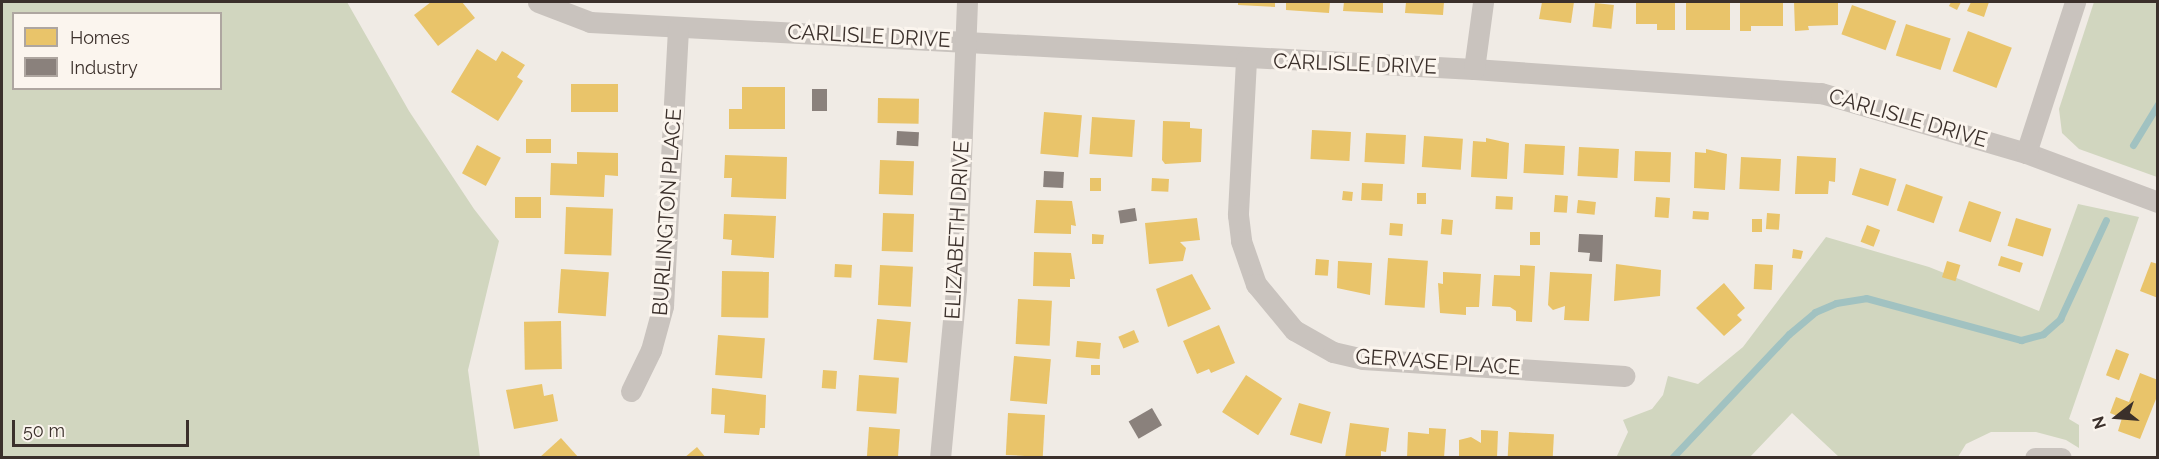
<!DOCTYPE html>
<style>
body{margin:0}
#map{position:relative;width:2159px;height:459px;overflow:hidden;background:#f0ebe5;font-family:Raleway,sans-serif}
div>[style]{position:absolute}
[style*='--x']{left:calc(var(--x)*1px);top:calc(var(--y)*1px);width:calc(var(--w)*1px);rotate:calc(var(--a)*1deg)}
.green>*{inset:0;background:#d1d6bf}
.homes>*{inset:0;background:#e9c46a;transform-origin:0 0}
.industry>*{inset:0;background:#8a817c;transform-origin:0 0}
.stream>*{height:7px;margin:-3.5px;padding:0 3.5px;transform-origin:3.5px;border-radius:3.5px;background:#a1c2c1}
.street>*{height:21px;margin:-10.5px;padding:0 10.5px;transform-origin:10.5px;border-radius:10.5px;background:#c9c3be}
span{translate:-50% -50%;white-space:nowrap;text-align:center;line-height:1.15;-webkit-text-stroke:6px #fbf5ee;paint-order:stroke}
.street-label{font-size:21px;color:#3b302b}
.frame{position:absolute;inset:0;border:3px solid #3b302b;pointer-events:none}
.legend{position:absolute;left:12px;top:12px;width:210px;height:78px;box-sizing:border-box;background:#fbf5ee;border:2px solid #aea6a0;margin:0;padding:8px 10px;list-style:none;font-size:18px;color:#3b302b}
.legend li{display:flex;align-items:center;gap:12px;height:30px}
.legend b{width:30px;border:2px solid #aea6a0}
.north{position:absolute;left:2087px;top:387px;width:60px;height:60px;-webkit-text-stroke:4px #fbf5ee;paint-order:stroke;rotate:253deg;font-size:16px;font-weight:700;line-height:24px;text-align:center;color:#3b302b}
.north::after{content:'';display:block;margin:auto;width:21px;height:27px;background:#3b302b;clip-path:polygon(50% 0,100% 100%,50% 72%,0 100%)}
.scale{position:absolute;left:12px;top:420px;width:177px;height:27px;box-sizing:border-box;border:3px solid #3b302b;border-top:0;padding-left:8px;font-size:18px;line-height:21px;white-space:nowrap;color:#3b302b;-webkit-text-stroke:4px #fbf5ee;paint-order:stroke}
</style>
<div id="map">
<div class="green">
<div style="clip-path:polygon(evenodd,2px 2px,347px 2px,409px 111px,474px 209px,499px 241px,468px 370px,480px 457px,2px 457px,2px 2px,14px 14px,220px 14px,220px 88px,14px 88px,14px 14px)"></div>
<div style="clip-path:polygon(2094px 2px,2157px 2px,2157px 177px,2079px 149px,2062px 133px,2059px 109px)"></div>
<div style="clip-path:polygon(2078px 204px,2139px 217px,2069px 419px,2079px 425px,2079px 448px,2066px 440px,2036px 432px,1991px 432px,1966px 444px,1958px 457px,1839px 457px,1792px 413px,1750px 457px,1616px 458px,1628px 432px,1623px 420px,1652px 409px,1663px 395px,1668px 376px,1698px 384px,1743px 347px,1826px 237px,1929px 267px,2039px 311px)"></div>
</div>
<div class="homes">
<div style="clip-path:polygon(431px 2px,462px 2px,475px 18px,438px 46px,414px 15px)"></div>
<div style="clip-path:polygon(1238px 2px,1275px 2px,1275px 7px,1238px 5px)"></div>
<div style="clip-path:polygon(1286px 2px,1330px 2px,1329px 13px,1286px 10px)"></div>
<div style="clip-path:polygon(1344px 2px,1383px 2px,1383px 13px,1343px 11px)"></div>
<div style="clip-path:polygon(1406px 2px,1444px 2px,1443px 15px,1405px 13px)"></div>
<div style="clip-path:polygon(1542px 2px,1574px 2px,1571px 23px,1539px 19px)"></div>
<div style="clip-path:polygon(1636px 2px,1675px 2px,1675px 30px,1657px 30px,1657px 24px,1636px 24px)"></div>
<div style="left:1686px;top:2px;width:44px;height:28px"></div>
<div style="clip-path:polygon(1740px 2px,1783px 2px,1783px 26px,1751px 26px,1751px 31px,1740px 31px)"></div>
<div style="clip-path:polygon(1794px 2px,1838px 2px,1838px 25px,1808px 26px,1809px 30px,1795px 31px)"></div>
<div style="clip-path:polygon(1951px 2px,1961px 2px,1957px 10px,1949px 6px)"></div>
<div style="clip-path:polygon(1971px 2px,1989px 2px,1984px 17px,1967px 11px)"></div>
<div style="left:1595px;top:3px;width:19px;height:24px;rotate:6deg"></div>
<div style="left:1852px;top:5px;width:47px;height:31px;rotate:20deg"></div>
<div style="left:1906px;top:24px;width:47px;height:33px;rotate:18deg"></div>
<div style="left:1968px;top:31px;width:47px;height:43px;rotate:21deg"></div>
<div style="clip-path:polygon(477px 49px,496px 61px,502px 51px,525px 65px,517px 77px,523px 81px,498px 121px,451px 92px)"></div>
<div style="left:571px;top:84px;width:47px;height:28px"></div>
<div style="clip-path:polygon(742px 87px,785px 87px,785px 129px,729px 129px,729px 109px,742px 109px)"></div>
<div style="left:878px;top:98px;width:41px;height:25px;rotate:1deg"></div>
<div style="left:1044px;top:112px;width:38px;height:42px;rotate:5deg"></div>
<div style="left:1092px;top:117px;width:43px;height:37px;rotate:4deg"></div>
<div style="clip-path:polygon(1163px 121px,1190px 122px,1190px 128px,1202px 129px,1201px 162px,1165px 164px,1162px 160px)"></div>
<div style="left:1312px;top:130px;width:39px;height:29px;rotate:3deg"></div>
<div style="left:1366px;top:133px;width:40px;height:29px;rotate:3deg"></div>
<div style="left:1424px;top:136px;width:39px;height:31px;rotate:4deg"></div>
<div style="clip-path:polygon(1486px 138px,1509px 143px,1507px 179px,1471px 177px,1473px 141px,1486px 142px)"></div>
<div style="left:526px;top:139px;width:25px;height:14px"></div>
<div style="left:1525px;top:144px;width:40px;height:29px;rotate:3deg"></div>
<div style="left:477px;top:145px;width:27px;height:32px;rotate:28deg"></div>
<div style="left:1579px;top:147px;width:40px;height:29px;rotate:3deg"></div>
<div style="clip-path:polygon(1706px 149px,1727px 154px,1725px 190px,1694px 188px,1695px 152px,1706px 153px)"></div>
<div style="left:1635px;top:151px;width:36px;height:30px;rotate:2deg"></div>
<div style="clip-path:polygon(577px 152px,618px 153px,618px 176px,605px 175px,604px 197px,550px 195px,551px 163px,577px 164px)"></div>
<div style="clip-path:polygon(725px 155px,787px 157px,786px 199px,731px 197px,732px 178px,724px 178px)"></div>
<div style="clip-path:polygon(1797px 156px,1836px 158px,1835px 182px,1829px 181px,1828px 194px,1795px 194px)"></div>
<div style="left:1741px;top:157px;width:40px;height:32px;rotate:3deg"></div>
<div style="left:880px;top:160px;width:34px;height:34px;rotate:2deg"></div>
<div style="left:1860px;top:168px;width:38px;height:28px;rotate:17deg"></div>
<div style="left:1090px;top:178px;width:11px;height:13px"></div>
<div style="left:1152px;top:178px;width:17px;height:13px;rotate:3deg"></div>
<div style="left:1362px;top:183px;width:21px;height:17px;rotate:3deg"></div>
<div style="left:1906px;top:184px;width:39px;height:28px;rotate:19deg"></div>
<div style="left:1343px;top:191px;width:10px;height:9px;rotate:6deg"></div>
<div style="left:1417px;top:193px;width:9px;height:11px"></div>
<div style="left:1555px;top:195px;width:13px;height:17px;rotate:4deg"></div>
<div style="left:1496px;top:196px;width:17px;height:13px;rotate:3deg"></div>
<div style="left:515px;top:197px;width:26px;height:21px"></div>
<div style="left:1656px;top:197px;width:14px;height:20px;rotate:4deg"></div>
<div style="clip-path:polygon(1036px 200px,1072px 201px,1076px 226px,1071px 225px,1071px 234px,1034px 233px)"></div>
<div style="left:1578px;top:200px;width:18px;height:13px;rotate:6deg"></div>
<div style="left:1969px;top:201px;width:34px;height:32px;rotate:19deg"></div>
<div style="left:566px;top:207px;width:47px;height:47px;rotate:2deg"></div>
<div style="left:1693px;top:211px;width:16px;height:8px;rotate:4deg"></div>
<div style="left:883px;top:213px;width:31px;height:38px;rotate:2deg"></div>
<div style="left:1767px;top:213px;width:13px;height:16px;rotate:4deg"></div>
<div style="clip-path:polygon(724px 214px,776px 216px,774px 258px,731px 255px,732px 240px,723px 239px)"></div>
<div style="clip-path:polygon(1197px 218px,1200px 240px,1180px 242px,1186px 248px,1183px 261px,1149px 264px,1145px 223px)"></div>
<div style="left:2016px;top:218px;width:37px;height:29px;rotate:17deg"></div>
<div style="left:1442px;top:219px;width:11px;height:15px;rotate:5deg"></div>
<div style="left:1752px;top:219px;width:10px;height:13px"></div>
<div style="left:1390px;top:223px;width:13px;height:12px;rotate:4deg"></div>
<div style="left:1867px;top:225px;width:14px;height:18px;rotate:21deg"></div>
<div style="left:1530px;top:232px;width:10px;height:13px"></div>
<div style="clip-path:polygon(1092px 234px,1104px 235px,1103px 244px,1092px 244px)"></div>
<div style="clip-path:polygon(1793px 249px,1803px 251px,1801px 259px,1792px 258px)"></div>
<div style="clip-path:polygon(1034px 252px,1071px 253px,1075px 279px,1070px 279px,1070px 287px,1033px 286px)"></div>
<div style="left:2001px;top:256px;width:23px;height:10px;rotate:18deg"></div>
<div style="left:1388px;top:258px;width:40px;height:47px;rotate:4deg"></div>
<div style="left:1316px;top:259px;width:13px;height:16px;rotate:4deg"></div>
<div style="clip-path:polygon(1338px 261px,1372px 263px,1370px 295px,1337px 288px)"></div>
<div style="left:1947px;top:261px;width:14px;height:17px;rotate:17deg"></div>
<div style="clip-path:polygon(2151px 262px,2158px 264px,2158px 298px,2140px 291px)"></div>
<div style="left:835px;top:264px;width:17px;height:13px;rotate:3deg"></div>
<div style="clip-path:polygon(1616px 264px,1661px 270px,1660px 296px,1614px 301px)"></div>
<div style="left:1755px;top:264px;width:18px;height:25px;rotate:3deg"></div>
<div style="left:880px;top:265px;width:33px;height:40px;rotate:3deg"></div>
<div style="clip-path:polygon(1520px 265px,1535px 266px,1532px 322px,1516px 321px,1516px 311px,1510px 307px,1492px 306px,1494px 275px,1520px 276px)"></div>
<div style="left:561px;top:269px;width:48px;height:44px;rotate:4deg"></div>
<div style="left:722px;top:271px;width:47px;height:46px;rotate:1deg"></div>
<div style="clip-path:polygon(1443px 272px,1481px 274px,1479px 307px,1466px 307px,1466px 315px,1440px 313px,1438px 283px,1443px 284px)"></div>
<div style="clip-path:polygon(1550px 272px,1592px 274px,1589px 321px,1564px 320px,1565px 306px,1553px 310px,1548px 305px)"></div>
<div style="clip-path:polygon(1192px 274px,1211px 309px,1168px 327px,1156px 289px)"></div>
<div style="clip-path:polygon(1724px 283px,1745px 308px,1737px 315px,1742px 320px,1724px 336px,1696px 308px)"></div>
<div style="left:1018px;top:299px;width:34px;height:45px;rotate:3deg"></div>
<div style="left:877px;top:319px;width:34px;height:41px;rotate:5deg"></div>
<div style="left:561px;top:321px;width:48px;height:37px;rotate:89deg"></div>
<div style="clip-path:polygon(1219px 325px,1235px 363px,1211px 373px,1209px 369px,1197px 374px,1183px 341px)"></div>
<div style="left:1134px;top:330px;width:13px;height:17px;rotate:67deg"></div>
<div style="left:718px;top:335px;width:47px;height:40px;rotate:4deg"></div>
<div style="left:1077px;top:341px;width:24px;height:16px;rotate:5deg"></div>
<div style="left:2116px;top:349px;width:14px;height:28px;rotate:21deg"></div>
<div style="left:1014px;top:356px;width:37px;height:45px;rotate:5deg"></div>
<div style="left:1091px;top:365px;width:9px;height:10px"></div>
<div style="left:823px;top:370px;width:14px;height:18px;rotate:4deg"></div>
<div style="clip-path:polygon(2140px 373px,2158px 380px,2158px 394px,2140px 439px,2118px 431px,2122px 418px,2110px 413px,2116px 397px,2129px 402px)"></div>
<div style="left:859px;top:375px;width:40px;height:36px;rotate:4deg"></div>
<div style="left:1246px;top:375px;width:43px;height:44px;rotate:33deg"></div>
<div style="clip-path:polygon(542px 384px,544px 396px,553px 394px,558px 421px,514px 429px,506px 390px)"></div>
<div style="clip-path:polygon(712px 388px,766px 395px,765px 428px,760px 428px,759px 435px,724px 433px,725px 415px,711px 414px)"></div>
<div style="left:1299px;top:403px;width:33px;height:33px;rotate:16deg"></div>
<div style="left:1008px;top:413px;width:37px;height:42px;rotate:3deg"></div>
<div style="clip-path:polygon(1350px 423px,1389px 428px,1386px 452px,1381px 451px,1381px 458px,1345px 458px)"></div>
<div style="left:869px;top:427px;width:31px;height:31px;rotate:4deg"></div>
<div style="clip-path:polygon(1429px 428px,1446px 429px,1444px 458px,1407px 458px,1408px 432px,1429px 434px)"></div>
<div style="clip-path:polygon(1481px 430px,1498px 431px,1497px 458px,1459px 458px,1459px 440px,1471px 437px,1481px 443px)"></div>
<div style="left:1509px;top:432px;width:45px;height:26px;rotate:3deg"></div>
<div style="clip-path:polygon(561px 438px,579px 458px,539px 458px)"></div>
<div style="clip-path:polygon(697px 447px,706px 458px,684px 458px)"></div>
</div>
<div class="industry">
<div style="left:812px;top:89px;width:15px;height:22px"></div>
<div style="left:897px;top:131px;width:22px;height:14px;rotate:3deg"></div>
<div style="left:1044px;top:171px;width:20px;height:16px;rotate:3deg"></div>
<div style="left:1135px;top:208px;width:13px;height:17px;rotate:81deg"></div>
<div style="clip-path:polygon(1579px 234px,1603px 235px,1602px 262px,1589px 261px,1590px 253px,1578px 252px)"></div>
<div style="left:1152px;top:408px;width:20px;height:27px;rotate:60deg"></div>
</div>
<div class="stream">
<div style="--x:2133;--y:145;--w:48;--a:-58.6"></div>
<div style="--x:1672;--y:458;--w:170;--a:-46.7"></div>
<div style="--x:1789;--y:334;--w:34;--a:-40"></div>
<div style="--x:1815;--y:312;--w:23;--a:-23"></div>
<div style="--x:1836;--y:303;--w:30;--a:-9"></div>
<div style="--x:1866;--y:298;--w:161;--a:15.2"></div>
<div style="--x:2021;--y:340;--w:23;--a:-15"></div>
<div style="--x:2043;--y:334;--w:23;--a:-41"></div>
<div style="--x:2060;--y:319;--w:109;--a:-65.1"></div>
</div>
<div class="street">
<div style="--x:538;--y:2;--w:56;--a:21"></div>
<div style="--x:590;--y:22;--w:885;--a:3.04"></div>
<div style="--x:1474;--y:69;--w:348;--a:4"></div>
<div style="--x:1821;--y:93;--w:214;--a:16.3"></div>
<div style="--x:2026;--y:153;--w:141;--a:20.4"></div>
<div style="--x:1246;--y:60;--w:155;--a:93"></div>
<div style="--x:1238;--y:215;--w:26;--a:83"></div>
<div style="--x:1241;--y:241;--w:46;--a:70.8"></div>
<div style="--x:1256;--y:284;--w:60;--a:50.4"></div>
<div style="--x:1294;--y:330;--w:45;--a:29.4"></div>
<div style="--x:1333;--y:352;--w:31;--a:13"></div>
<div style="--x:1363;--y:359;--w:262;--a:3.7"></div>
<div style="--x:1474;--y:69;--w:68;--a:-82.3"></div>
<div style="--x:2026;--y:153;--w:159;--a:-72"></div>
<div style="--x:631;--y:391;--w:46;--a:-64"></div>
<div style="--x:651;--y:350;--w:46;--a:-74.7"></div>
<div style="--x:663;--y:306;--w:279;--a:-86.9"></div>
<div style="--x:940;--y:458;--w:171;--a:-84.6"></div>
<div style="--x:956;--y:288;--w:286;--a:-87.8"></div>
<div style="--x:2035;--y:458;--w:26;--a:0"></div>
</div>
<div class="street-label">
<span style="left:869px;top:36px;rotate:3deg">CARLISLE DRIVE</span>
<span style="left:1355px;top:64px;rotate:2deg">CARLISLE DRIVE</span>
<span style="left:1908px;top:118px;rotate:16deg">CARLISLE DRIVE</span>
<span style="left:667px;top:212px;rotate:-86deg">BURLINGTON PLACE</span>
<span style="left:957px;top:230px;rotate:-87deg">ELIZABETH DRIVE</span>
<span style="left:1438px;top:362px;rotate:4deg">GERVASE PLACE</span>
</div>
<div class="frame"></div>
<ul class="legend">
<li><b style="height:16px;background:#e9c46a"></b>Homes</li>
<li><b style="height:16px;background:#8a817c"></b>Industry</li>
</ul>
<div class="north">N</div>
<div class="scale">50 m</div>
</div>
